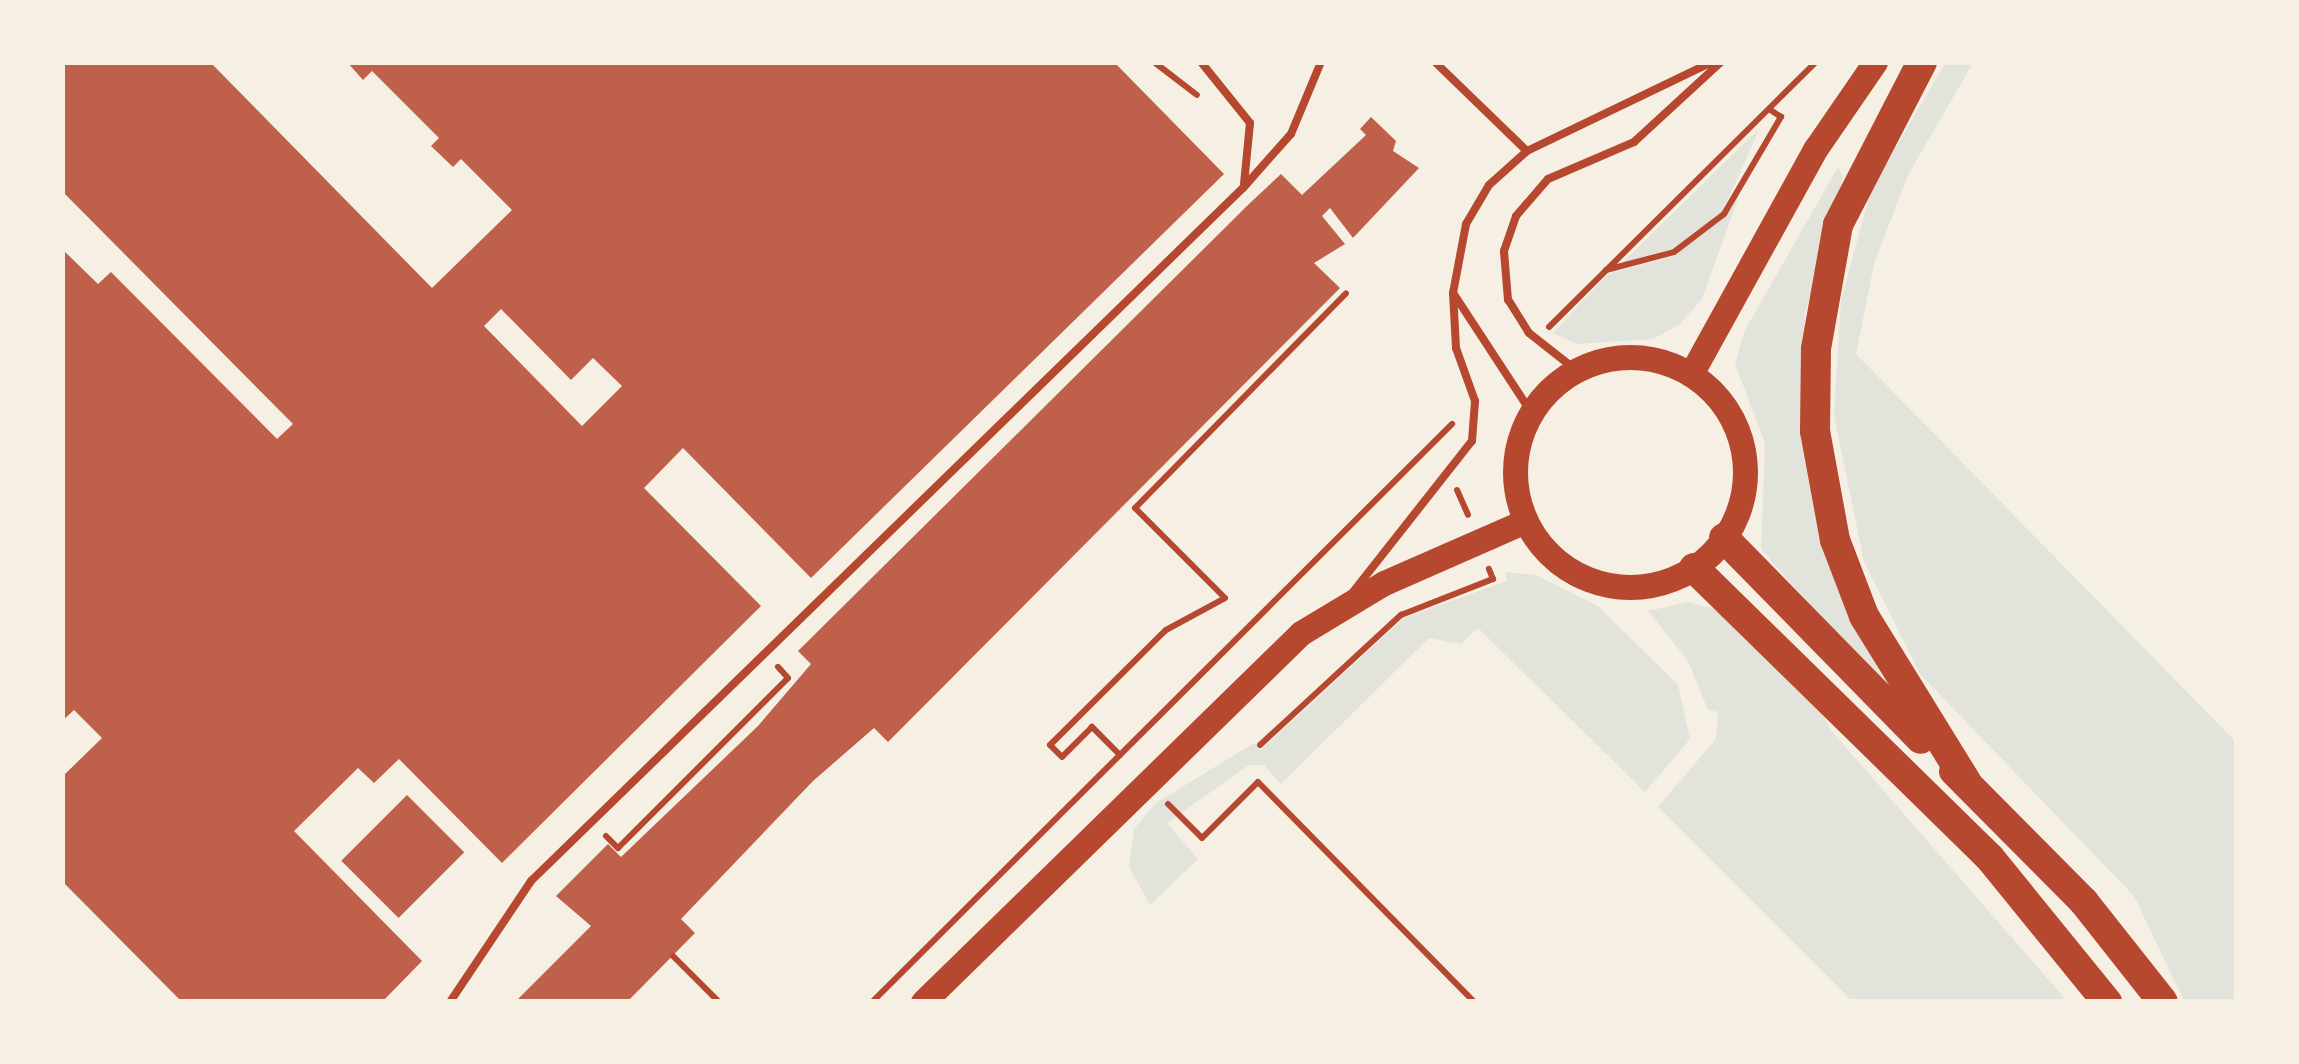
<!DOCTYPE html>
<style>
body{margin:0}
#map{position:relative;width:2299px;height:1064px;overflow:hidden;background:#f6efe4;font-family:"DejaVu Sans",sans-serif}
div>[style]{position:absolute}
[style*='--x']{left:calc(var(--x)*1px);top:calc(var(--y)*1px);width:calc(var(--w)*1px);rotate:calc(var(--a)*1deg)}
.green>*{inset:0;background:#e2e4dc}
.building>*{inset:0;background:#bf614a;transform-origin:0 0}
.path>*{height:6px;margin:-3px;padding:0 3px;transform-origin:3px;border-radius:3px;background:#b5482f}
.service>*{height:8px;margin:-4px;padding:0 4px;transform-origin:4px;border-radius:4px;background:#b5482f}
.primary>*{height:25px;margin:-12.5px;padding:0 12.5px;transform-origin:12.5px;border-radius:12.5px;background:#b5482f}
.primary>.ring{margin:-12.5px;padding:0;box-sizing:content-box;background:none;border:25px solid #b5482f;border-radius:50%}
.motorway>*{height:30px;margin:-15px;padding:0 15px;transform-origin:15px;border-radius:15px;background:#b5482f}
span{translate:-50% -50%;white-space:nowrap;text-align:center;line-height:1.15;-webkit-text-stroke:10px #f6efe4;paint-order:stroke}
.frame{position:absolute;inset:0;border:65px solid #f6efe4;pointer-events:none}
</style>
<div id="map">
<div class="green">
<div style="clip-path:polygon(1945px 63px,1973px 63px,1908px 175px,1874px 264px,1856px 354px,2236px 742px,2236px 1001px,2184px 1001px,2134px 896px,1920px 674px,1864px 562px,1834px 415px,1841px 300px,1871px 190px)"></div>
<div style="clip-path:polygon(1760px 128px,1722px 212px,1674px 248px,1622px 263px)"></div>
<div style="clip-path:polygon(1838px 167px,1843px 177px,1805px 314px,1801px 391px,1853px 621px,1882px 676px,1876px 681px,1761px 549px,1765px 443px,1735px 364px,1744px 332px)"></div>
<div style="clip-path:polygon(1739px 196px,1702px 299px,1679px 325px,1653px 339px,1577px 344px,1553px 333px,1608px 274px,1675px 256px)"></div>
<div style="clip-path:polygon(1505px 572px,1536px 575px,1598px 606px,1678px 685px,1690px 739px,1645px 792px,1478px 628px,1461px 644px,1429px 638px,1281px 784px,1264px 765px,1249px 765px,1167px 823px,1198px 859px,1150px 905px,1129px 867px,1134px 829px,1156px 803px,1254px 743px,1261px 750px,1404px 618px,1507px 581px)"></div>
<div style="clip-path:polygon(1688px 602px,1715px 609px,1814px 698px,1830px 729px,2067px 1001px,1852px 1001px,1658px 807px,1716px 739px,1718px 712px,1708px 710px,1688px 661px,1648px 611px)"></div>
</div>
<div class="building">
<div style="clip-path:polygon(evenodd,62px 62px,210px 62px,432px 288px,512px 210px,461px 159px,453px 167px,431px 146px,439px 138px,372px 71px,363px 80px,347px 62px,1114px 62px,1224px 174px,811px 578px,683px 448px,644px 488px,761px 606px,502px 863px,399px 759px,374px 783px,358px 768px,294px 831px,422px 961px,382px 1002px,182px 1002px,62px 881px,62px 777px,102px 738px,74px 710px,62px 721px,62px 249px,98px 284px,111px 272px,277px 439px,293px 424px,62px 191px,62px 62px,501px 309px,571px 380px,593px 358px,622px 386px,582px 426px,484px 326px,501px 309px)"></div>
<div style="clip-path:polygon(1371px 117px,1396px 141px,1393px 151px,1419px 168px,1353px 238px,1330px 208px,1322px 216px,1345px 244px,1314px 263px,1340px 288px,888px 742px,874px 728px,813px 781px,681px 919px,695px 933px,627px 1002px,515px 1002px,591px 926px,556px 896px,608px 844px,621px 857px,758px 726px,811px 664px,798px 651px,1251px 202px,1281px 174px,1302px 195px,1366px 135px,1360px 129px)"></div>
<div style="left:407px;top:795px;width:81px;height:93px;rotate:45deg"></div>
</div>
<div class="path">
<div style="--x:1154;--y:62;--w:54;--a:37.5"></div>
<div style="--x:1606;--y:270;--w:70;--a:-14.8"></div>
<div style="--x:1674;--y:252;--w:63;--a:-37.2"></div>
<div style="--x:1724;--y:214;--w:113;--a:-59.6"></div>
<div style="--x:1781;--y:117;--w:14;--a:-146"></div>
<div style="--x:1549;--y:327;--w:376;--a:-44.8"></div>
<div style="--x:1457;--y:490;--w:27;--a:66"></div>
<div style="--x:1260;--y:745;--w:192;--a:-42.7"></div>
<div style="--x:1401;--y:615;--w:99;--a:-21.4"></div>
<div style="--x:1493;--y:579;--w:11;--a:-112"></div>
<div style="--x:1120;--y:755;--w:40;--a:-135"></div>
<div style="--x:1092;--y:727;--w:42;--a:135"></div>
<div style="--x:1062;--y:757;--w:17;--a:-135"></div>
<div style="--x:1050;--y:745;--w:163;--a:-44.8"></div>
<div style="--x:1166;--y:630;--w:67;--a:-28.5"></div>
<div style="--x:1225;--y:598;--w:127;--a:-135"></div>
<div style="--x:1135;--y:508;--w:301;--a:-45.5"></div>
<div style="--x:1168;--y:804;--w:48;--a:45"></div>
<div style="--x:1202;--y:838;--w:79;--a:-45"></div>
<div style="--x:1258;--y:782;--w:308;--a:45.5"></div>
<div style="--x:606;--y:836;--w:17;--a:45"></div>
<div style="--x:618;--y:848;--w:240;--a:-45"></div>
<div style="--x:788;--y:678;--w:15;--a:-132"></div>
<div style="--x:673;--y:956;--w:65;--a:45"></div>
<div style="--x:872;--y:1002;--w:819;--a:-44.9"></div>
</div>
<div class="service">
<div style="--x:1201;--y:62;--w:78;--a:51.2"></div>
<div style="--x:1250;--y:123;--w:61;--a:95.6"></div>
<div style="--x:1435;--y:62;--w:128;--a:44.1"></div>
<div style="--x:1576;--y:370;--w:60;--a:-141.8"></div>
<div style="--x:1529;--y:333;--w:39;--a:-122"></div>
<div style="--x:1508;--y:300;--w:49;--a:-94.7"></div>
<div style="--x:1504;--y:251;--w:37;--a:-71"></div>
<div style="--x:1516;--y:216;--w:49;--a:-49.1"></div>
<div style="--x:1548;--y:179;--w:94;--a:-23.3"></div>
<div style="--x:1634;--y:142;--w:118;--a:-42.6"></div>
<div style="--x:1531;--y:412;--w:142;--a:-123.2"></div>
<div style="--x:1453;--y:293;--w:70;--a:-79.3"></div>
<div style="--x:1466;--y:224;--w:45;--a:-59.5"></div>
<div style="--x:1489;--y:185;--w:51;--a:-41.8"></div>
<div style="--x:1527;--y:151;--w:205;--a:-25.7"></div>
<div style="--x:1353;--y:592;--w:192;--a:-51.8"></div>
<div style="--x:1472;--y:441;--w:40;--a:-85.7"></div>
<div style="--x:1475;--y:401;--w:56;--a:-109.7"></div>
<div style="--x:1456;--y:348;--w:55;--a:-93.1"></div>
<div style="--x:450;--y:1002;--w:146;--a:-56.2"></div>
<div style="--x:531;--y:881;--w:994;--a:-44.23"></div>
<div style="--x:1243;--y:188;--w:72;--a:-48.4"></div>
<div style="--x:1291;--y:134;--w:78;--a:-67.4"></div>
</div>
<div class="primary">
<div class="ring" style="left:1515px;top:357px;width:205px;height:205px"></div>
<div style="--x:1691;--y:374;--w:258;--a:-61.1"></div>
<div style="--x:1816;--y:148;--w:104;--a:-55.5"></div>
<div style="--x:923;--y:1002;--w:528;--a:-44.31"></div>
<div style="--x:1301;--y:633;--w:97;--a:-31.1"></div>
<div style="--x:1384;--y:583;--w:154;--a:-23.7"></div>
</div>
<div class="motorway">
<div style="--x:1922;--y:62;--w:183;--a:117.3"></div>
<div style="--x:1838;--y:225;--w:126;--a:100.1"></div>
<div style="--x:1816;--y:349;--w:82;--a:90.7"></div>
<div style="--x:1815;--y:431;--w:111;--a:79.6"></div>
<div style="--x:1835;--y:540;--w:81;--a:69.1"></div>
<div style="--x:1864;--y:616;--w:196;--a:58.3"></div>
<div style="--x:1724;--y:538;--w:281;--a:45.6"></div>
<div style="--x:1694;--y:568;--w:414;--a:44.4"></div>
<div style="--x:1990;--y:858;--w:186;--a:50.9"></div>
<div style="--x:1954;--y:771;--w:185;--a:45.2"></div>
<div style="--x:2084;--y:902;--w:127;--a:51.7"></div>
</div>
<div class="frame"></div>
</div>
